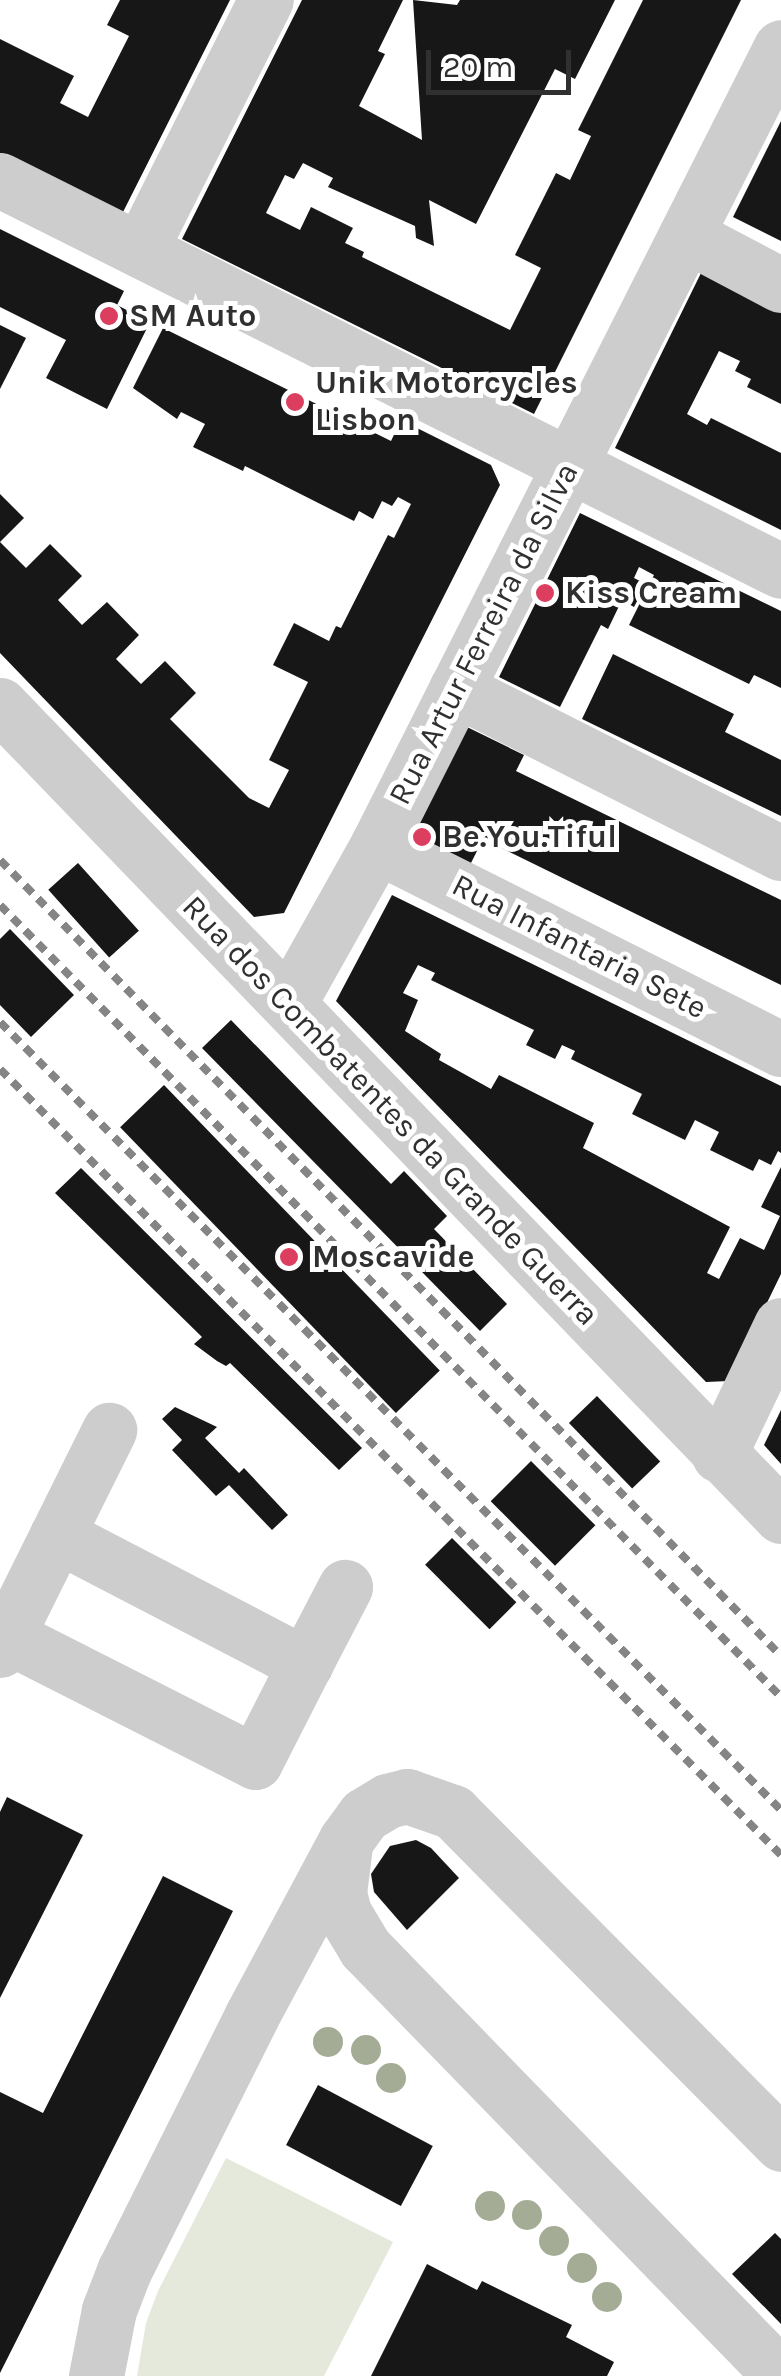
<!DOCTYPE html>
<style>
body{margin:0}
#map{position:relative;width:781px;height:2376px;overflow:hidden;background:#fff;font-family:Karla,sans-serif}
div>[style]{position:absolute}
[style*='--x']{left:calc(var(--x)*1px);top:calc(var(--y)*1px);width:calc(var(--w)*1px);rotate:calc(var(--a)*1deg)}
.green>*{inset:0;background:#e5e9dc}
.building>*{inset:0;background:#171717;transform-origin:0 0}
.minor>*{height:55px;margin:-27.5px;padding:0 27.5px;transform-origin:27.5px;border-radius:27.5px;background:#cdcdcd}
.rail>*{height:8px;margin-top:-4px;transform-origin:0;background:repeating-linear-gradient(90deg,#858585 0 10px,transparent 0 18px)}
.trees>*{width:30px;height:30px;margin:-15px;border-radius:50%;background:#a4ac95}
.dots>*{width:28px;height:28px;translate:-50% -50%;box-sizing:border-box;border:5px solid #fff;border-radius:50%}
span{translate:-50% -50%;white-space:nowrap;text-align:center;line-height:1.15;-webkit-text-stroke:10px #fff;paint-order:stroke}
.poi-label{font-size:32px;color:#303030;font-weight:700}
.left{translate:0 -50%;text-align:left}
.street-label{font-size:32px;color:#303030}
.scale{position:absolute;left:426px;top:50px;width:145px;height:45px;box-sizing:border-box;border:5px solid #303030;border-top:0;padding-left:12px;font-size:30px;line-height:35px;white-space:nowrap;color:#303030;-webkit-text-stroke:8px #fff;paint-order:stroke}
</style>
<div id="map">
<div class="green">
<div style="clip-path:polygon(226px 2158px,393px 2242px,324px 2376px,137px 2376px,146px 2323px,158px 2291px)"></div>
</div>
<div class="building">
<div style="clip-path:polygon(120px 0,230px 0,122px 214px,0 153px,0 39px,74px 76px,60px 103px,88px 117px,129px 36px,107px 25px)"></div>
<div style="clip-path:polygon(302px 0,403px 0,378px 51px,385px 54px,359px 106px,422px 140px,413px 0,457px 5px,460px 0,615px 0,575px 79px,555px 69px,476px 224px,429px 200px,434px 246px,416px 238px,415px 226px,328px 187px,333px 178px,303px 163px,294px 179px,285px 175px,266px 213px,300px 230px,311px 207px,353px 228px,345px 243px,364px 252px,362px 257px,510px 330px,541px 268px,515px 255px,556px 173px,570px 180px,591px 136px,578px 130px,643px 0,741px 0,534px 414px,182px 239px)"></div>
<div style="clip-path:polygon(781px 121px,781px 241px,733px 217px)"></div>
<div style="clip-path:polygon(0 229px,124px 291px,117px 305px,150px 322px,107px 409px,46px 378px,66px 340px,0 307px)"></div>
<div style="clip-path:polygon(701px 273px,781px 312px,781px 404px,747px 387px,751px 379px,735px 371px,740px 361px,719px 351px,687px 414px,707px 425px,711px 418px,781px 453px,781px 530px,615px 448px)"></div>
<div style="clip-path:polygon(0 325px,26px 338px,0 389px)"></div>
<div style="clip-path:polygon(163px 328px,391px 441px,401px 420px,491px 465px,500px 485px,284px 913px,254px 917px,0 653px,0 542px,26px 568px,50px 544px,82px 576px,58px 600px,82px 625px,107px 602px,139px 635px,116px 659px,141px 684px,165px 661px,196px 693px,170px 719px,249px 798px,269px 808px,289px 770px,269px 760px,308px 682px,273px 665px,294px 623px,329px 641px,336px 626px,341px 628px,388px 535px,394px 538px,411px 504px,398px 497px,392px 506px,382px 501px,373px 519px,359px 511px,354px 521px,245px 466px,243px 471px,193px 447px,205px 424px,181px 412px,177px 419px,133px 388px)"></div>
<div style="clip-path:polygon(0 494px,24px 518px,0 542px)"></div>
<div style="clip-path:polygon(580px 513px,781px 611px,781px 688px,754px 675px,749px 684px,629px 625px,654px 575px,639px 567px,634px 578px,646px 584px,634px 607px,622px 600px,608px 629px,601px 625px,560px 707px,499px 677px)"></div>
<div style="clip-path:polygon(613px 654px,734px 714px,725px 732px,781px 760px,781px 816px,582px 719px)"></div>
<div style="clip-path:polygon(465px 726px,524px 755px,516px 771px,781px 900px,781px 985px,483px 839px,467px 871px,408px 843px)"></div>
<div style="left:78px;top:863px;width:91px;height:40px;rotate:48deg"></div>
<div style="clip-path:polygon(392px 895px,781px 1086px,781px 1153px,778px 1151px,771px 1165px,759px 1159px,753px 1171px,710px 1150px,719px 1132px,695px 1120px,685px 1140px,632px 1114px,642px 1094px,571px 1059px,575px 1051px,562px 1045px,555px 1059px,526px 1045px,534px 1030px,431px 980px,435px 973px,418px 965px,403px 993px,418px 1000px,405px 1031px,441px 1054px,439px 1060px,491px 1089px,499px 1075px,594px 1123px,583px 1148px,730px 1227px,707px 1273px,719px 1279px,740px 1238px,764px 1250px,780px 1216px,761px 1207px,781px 1167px,781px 1274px,729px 1381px,706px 1382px,336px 1001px)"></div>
<div style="clip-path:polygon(10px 929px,74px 995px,31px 1037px,0 1005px,0 939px)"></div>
<div style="clip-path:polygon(231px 1020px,391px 1184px,404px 1171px,447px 1216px,434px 1229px,507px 1304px,480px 1331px,202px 1048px)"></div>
<div style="left:164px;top:1085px;width:397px;height:61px;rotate:46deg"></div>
<div style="clip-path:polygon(81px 1168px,362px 1448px,339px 1470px,230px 1363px,226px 1366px,217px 1361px,194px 1344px,202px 1337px,55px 1193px)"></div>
<div style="left:597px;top:1396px;width:91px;height:39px;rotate:46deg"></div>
<div style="clip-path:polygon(175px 1407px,217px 1427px,205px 1438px,239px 1473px,244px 1468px,288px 1515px,272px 1530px,229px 1485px,216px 1496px,172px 1450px,182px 1440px,162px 1419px)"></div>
<div style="clip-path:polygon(781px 1410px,781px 1464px,764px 1445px)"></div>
<div style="left:531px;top:1461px;width:91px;height:57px;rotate:45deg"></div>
<div style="left:452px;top:1538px;width:91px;height:38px;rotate:45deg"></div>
<div style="clip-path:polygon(7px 1797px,83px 1835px,0 1998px,0 1812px)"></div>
<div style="clip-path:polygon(416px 1840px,431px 1848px,459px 1878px,407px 1930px,374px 1892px,371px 1874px,390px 1846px)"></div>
<div style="clip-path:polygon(163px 1876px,233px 1911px,0 2373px,0 2092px,43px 2113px)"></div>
<div style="left:318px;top:2085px;width:130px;height:68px;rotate:28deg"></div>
<div style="clip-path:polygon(775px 2233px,781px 2239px,781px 2324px,732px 2274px)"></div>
<div style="clip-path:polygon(427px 2264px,477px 2290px,482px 2281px,572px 2325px,566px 2337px,614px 2362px,607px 2376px,371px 2376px)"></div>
</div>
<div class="minor">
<div style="--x:0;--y:180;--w:873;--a:26.59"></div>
<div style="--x:686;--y:235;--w:107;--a:27.8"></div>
<div style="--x:140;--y:250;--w:280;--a:-63.3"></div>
<div style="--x:456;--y:689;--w:364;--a:26.8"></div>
<div style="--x:0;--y:705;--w:1126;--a:46.08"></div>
<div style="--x:377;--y:846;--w:452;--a:26.7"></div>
<div style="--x:289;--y:1003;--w:180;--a:-60.7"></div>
<div style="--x:377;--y:846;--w:895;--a:-63.18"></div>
<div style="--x:719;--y:1455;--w:144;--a:-64.5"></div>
<div style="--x:57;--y:1535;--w:280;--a:27.5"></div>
<div style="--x:305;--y:1664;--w:87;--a:-62.5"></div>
<div style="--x:7;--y:1636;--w:278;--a:26.9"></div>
<div style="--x:255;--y:1762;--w:110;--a:-63"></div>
<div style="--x:0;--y:1650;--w:246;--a:-63.6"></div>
<div style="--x:345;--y:1845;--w:48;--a:97.1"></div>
<div style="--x:339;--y:1893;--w:21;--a:76"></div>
<div style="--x:344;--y:1913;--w:41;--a:59"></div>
<div style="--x:365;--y:1948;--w:597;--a:45.81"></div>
<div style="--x:96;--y:2376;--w:67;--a:-78.9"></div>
<div style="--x:109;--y:2310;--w:42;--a:-69"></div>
<div style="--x:124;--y:2271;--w:284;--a:-63.4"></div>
<div style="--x:251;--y:2017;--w:201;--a:-61.8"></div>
<div style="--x:346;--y:1840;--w:31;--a:-54"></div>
<div style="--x:364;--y:1815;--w:27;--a:-31"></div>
<div style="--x:387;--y:1801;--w:21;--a:-14"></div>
<div style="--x:407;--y:1796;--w:49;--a:19.2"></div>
<div style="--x:453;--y:1812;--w:467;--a:45.3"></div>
</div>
<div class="rail">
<div style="--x:0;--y:860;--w:1115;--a:45.54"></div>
<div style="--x:0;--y:905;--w:1112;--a:45.4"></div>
<div style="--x:0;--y:1022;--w:1109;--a:45.26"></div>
<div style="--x:0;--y:1069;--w:1108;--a:45.18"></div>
</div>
<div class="trees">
<div style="left:328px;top:2042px"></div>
<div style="left:366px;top:2050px"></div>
<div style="left:391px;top:2078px"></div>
<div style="left:490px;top:2206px"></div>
<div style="left:527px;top:2215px"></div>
<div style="left:554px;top:2241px"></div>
<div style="left:582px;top:2268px"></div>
<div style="left:607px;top:2297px"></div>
</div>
<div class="dots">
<div style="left:109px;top:316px;background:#db3e5f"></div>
<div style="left:295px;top:402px;background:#db3e5f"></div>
<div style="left:545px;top:593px;background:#db3e5f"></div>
<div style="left:422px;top:837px;background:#db3e5f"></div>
<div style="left:289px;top:1257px;background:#db3e5f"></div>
</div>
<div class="poi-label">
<span class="left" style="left:129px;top:316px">SM Auto</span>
<span class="left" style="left:315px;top:402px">Unik Motorcycles<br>Lisbon</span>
<span class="left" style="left:565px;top:593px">Kiss Cream</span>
<span class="left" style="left:442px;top:837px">Be.You.Tiful</span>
<span class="left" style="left:312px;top:1257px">Moscavide</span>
</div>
<div class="street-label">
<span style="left:484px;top:634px;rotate:-63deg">Rua Artur Ferreira da Silva</span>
<span style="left:579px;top:947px;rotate:27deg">Rua Infantaria Sete</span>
<span style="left:390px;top:1111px;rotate:46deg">Rua dos Combatentes da Grande Guerra</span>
</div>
<div class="scale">20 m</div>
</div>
